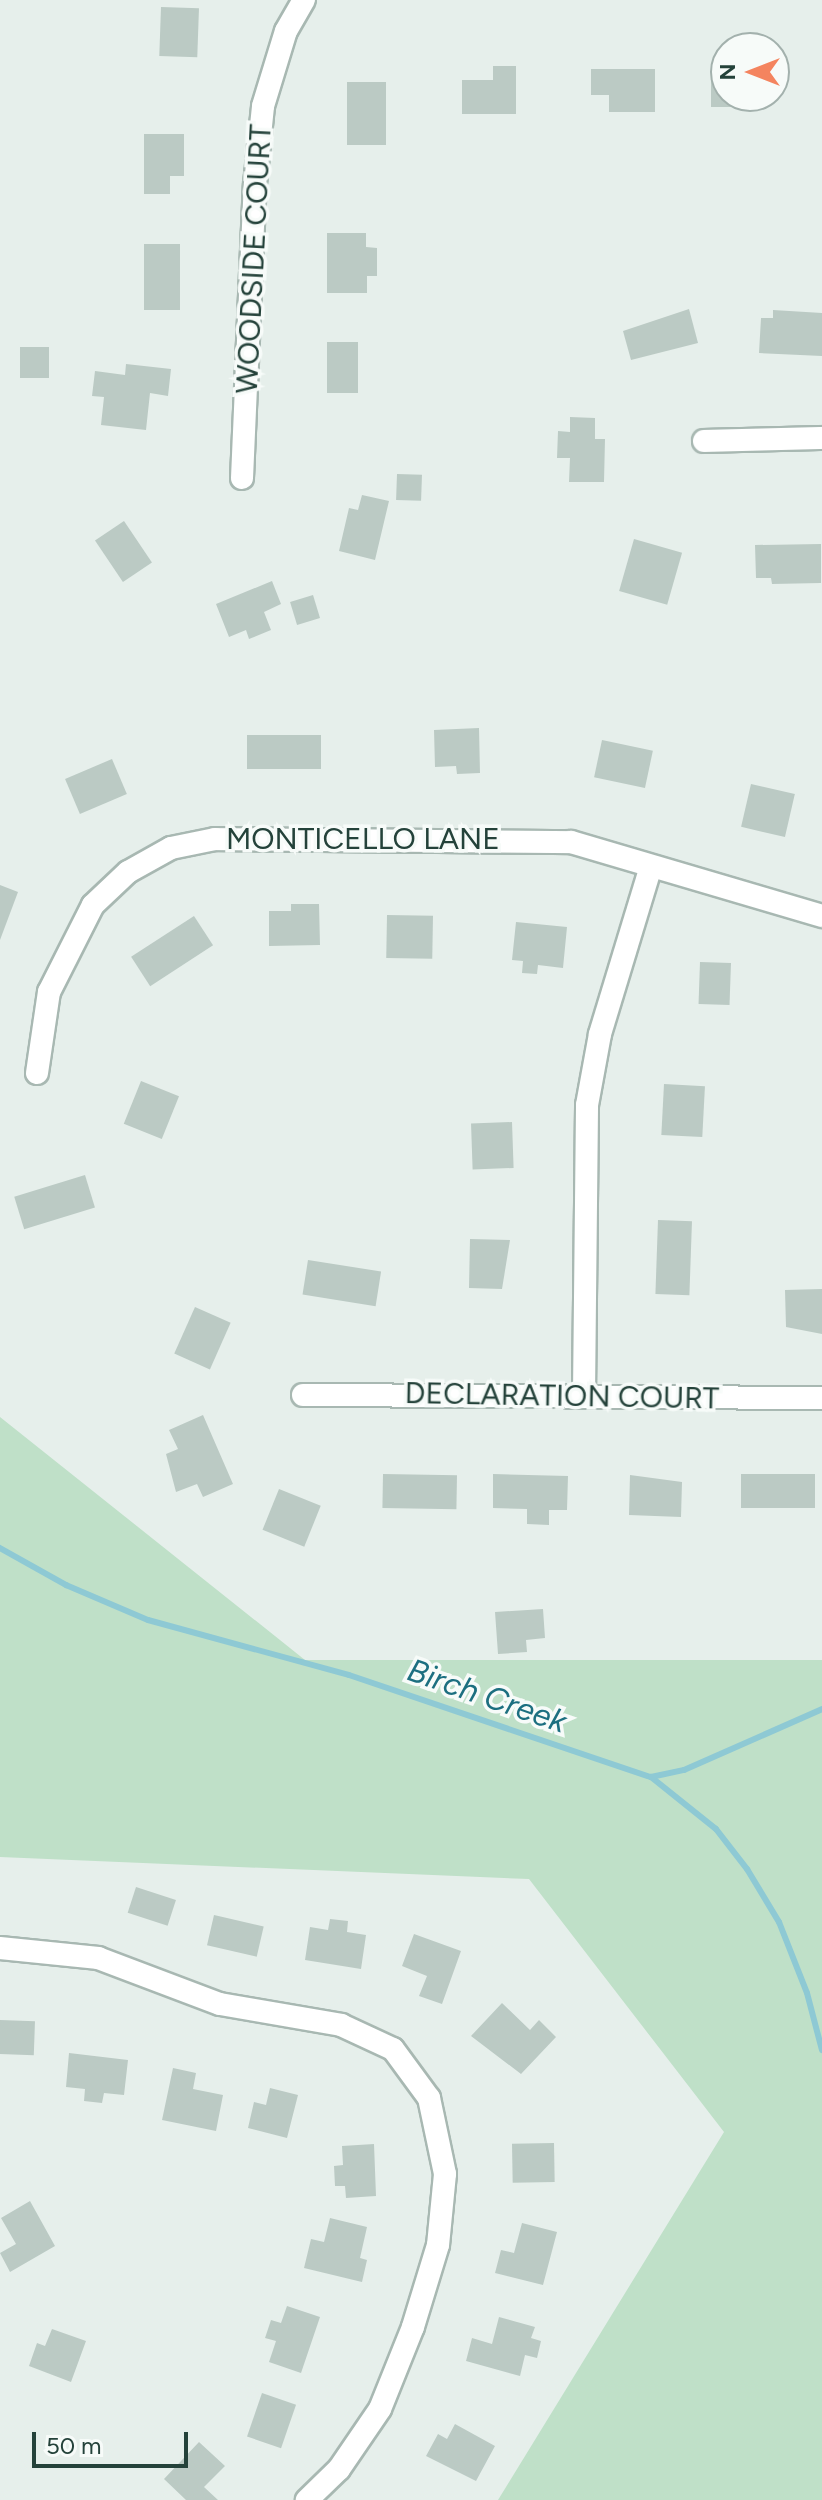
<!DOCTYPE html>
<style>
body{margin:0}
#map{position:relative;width:822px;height:2500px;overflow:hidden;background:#e6efeb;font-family:Figtree,sans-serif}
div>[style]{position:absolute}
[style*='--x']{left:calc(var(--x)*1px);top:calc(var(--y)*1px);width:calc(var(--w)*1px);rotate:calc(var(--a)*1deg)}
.green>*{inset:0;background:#bfe0c8}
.stream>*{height:6px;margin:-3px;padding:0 3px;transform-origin:3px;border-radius:3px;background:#8ec9d4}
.building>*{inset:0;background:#bbcac4;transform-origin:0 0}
.roads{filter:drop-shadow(2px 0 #a8b8b2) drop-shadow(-2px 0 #a8b8b2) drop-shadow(0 2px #a8b8b2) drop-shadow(0 -2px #a8b8b2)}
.street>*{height:22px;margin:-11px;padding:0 11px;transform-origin:11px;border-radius:11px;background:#fff}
span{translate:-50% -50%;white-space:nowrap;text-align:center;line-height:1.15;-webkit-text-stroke:7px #f7fbf9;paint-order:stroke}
.street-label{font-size:30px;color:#24423a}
.water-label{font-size:32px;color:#1c6f80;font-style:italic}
.north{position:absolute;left:710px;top:32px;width:80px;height:80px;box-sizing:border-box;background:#f7fbf9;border:2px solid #a3b1ad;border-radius:50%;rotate:270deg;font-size:22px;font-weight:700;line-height:32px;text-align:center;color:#24423a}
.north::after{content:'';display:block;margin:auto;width:28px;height:36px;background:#f4845f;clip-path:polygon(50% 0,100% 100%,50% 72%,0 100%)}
.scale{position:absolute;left:32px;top:2432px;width:156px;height:36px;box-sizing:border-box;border:4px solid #24423a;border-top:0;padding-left:10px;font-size:24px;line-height:28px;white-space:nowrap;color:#24423a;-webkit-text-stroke:6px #f7fbf9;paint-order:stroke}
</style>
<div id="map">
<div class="green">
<div style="clip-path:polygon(0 1417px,305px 1660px,822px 1660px,822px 2500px,498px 2500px,724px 2132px,529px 1879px,0 1857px)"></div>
</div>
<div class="stream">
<div style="--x:0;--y:1548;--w:76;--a:29.3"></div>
<div style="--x:66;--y:1585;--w:89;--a:23.1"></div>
<div style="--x:148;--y:1620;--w:208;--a:15.3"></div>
<div style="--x:349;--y:1675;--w:319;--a:18.7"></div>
<div style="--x:651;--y:1777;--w:83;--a:38.7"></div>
<div style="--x:716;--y:1829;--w:51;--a:52.2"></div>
<div style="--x:747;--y:1869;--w:62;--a:58.9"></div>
<div style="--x:779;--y:1922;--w:76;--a:68.5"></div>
<div style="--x:807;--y:1993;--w:59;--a:75.3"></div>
<div style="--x:651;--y:1777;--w:34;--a:-12"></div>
<div style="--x:684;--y:1770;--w:151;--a:-23.8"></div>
</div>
<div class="building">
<div style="left:161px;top:7px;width:38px;height:49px;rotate:2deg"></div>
<div style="clip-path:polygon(493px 66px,516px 66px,516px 114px,462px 114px,462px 80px,493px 80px)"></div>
<div style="clip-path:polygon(711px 66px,726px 66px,726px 96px,771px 99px,735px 99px,735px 107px,711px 107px)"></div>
<div style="clip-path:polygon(591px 69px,655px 69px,655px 112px,609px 112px,609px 95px,591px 95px)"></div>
<div style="left:347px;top:82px;width:39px;height:63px"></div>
<div style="clip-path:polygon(144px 134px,184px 134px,184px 176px,170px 176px,170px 194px,144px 194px)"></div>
<div style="clip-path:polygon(327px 233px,366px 233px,366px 247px,377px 248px,377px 276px,367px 276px,367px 293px,327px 293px)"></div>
<div style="left:144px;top:244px;width:36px;height:66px"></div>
<div style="clip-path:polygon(689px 309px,698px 343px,631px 360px,623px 331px)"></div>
<div style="clip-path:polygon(773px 310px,822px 313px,822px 356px,759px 353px,761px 318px,773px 318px)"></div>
<div style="left:327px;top:342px;width:31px;height:51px"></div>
<div style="left:20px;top:347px;width:29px;height:31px"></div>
<div style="clip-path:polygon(126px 364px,171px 369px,168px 396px,150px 393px,146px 430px,101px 425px,104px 397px,92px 396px,95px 371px,125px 375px)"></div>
<div style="clip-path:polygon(570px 417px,595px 418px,595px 439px,605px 439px,604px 482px,569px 482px,570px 458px,557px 458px,558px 431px,570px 432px)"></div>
<div style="left:397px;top:474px;width:25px;height:26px;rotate:2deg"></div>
<div style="clip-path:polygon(362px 495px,389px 501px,375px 560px,339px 551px,349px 508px,358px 510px)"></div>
<div style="left:124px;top:521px;width:50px;height:35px;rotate:56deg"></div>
<div style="left:634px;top:539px;width:50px;height:54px;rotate:16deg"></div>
<div style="clip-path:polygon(821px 544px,821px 583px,772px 584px,771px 578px,756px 578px,755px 545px)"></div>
<div style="clip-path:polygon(272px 581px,281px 604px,264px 612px,271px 630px,249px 639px,246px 630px,229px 637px,216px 604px)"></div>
<div style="left:313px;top:595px;width:24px;height:24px;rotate:73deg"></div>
<div style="clip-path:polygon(479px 728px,480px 773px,457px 774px,456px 766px,435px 767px,434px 730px)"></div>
<div style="left:247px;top:735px;width:74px;height:34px"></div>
<div style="left:602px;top:740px;width:52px;height:38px;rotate:12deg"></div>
<div style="left:112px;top:759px;width:38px;height:51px;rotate:67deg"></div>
<div style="left:751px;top:784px;width:45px;height:44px;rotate:13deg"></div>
<div style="clip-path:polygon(0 885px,18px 892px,0 940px)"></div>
<div style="clip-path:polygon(291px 904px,319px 904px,320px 945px,269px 946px,269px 911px,291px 911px)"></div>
<div style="left:387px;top:915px;width:46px;height:43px;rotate:1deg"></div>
<div style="left:194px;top:916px;width:35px;height:75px;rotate:57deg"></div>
<div style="clip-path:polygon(516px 922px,567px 927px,563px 968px,538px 965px,537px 974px,522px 973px,523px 961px,512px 960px)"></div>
<div style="left:700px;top:962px;width:31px;height:42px;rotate:2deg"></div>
<div style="left:141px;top:1081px;width:41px;height:46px;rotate:22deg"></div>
<div style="left:664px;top:1084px;width:41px;height:51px;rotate:3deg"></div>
<div style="left:512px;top:1122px;width:46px;height:41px;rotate:88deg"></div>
<div style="left:85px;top:1175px;width:34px;height:74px;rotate:73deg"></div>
<div style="left:658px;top:1220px;width:34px;height:74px;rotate:2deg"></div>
<div style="clip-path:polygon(470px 1239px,510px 1240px,502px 1289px,469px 1288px)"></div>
<div style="left:308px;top:1260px;width:74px;height:35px;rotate:9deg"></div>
<div style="clip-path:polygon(822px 1289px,822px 1334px,786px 1327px,785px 1290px)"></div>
<div style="left:195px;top:1307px;width:39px;height:51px;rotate:24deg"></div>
<div style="clip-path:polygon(203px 1415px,233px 1484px,203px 1497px,197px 1484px,176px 1492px,166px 1454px,178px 1449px,169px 1430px)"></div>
<div style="left:383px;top:1474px;width:74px;height:34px;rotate:1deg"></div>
<div style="clip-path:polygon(493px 1474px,568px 1476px,567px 1510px,549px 1510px,549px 1525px,527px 1524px,527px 1509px,493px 1508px)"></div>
<div style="left:815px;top:1474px;width:34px;height:74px;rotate:90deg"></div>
<div style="clip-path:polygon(630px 1475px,682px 1482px,681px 1517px,629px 1515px)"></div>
<div style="left:279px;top:1489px;width:45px;height:44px;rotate:22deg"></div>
<div style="clip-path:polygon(543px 1609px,545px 1638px,526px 1640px,527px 1652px,498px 1654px,495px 1612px)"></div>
<div style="left:136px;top:1887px;width:42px;height:27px;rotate:18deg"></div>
<div style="left:214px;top:1915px;width:51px;height:31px;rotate:13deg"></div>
<div style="clip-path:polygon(330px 1919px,348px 1921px,347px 1932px,366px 1935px,361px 1969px,305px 1960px,310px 1927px,328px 1930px)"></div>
<div style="clip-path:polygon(414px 1934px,461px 1951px,442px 2004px,419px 1996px,427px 1976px,402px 1966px)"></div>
<div style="clip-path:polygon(502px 2003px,530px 2030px,539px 2020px,556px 2037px,521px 2074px,471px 2036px)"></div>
<div style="left:0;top:2020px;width:35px;height:34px;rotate:2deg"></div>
<div style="clip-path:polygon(69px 2053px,128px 2060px,124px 2095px,104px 2093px,102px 2103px,84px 2101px,85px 2089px,66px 2087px)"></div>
<div style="clip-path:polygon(173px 2068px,196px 2073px,193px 2089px,223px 2095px,216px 2131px,162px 2120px)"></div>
<div style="clip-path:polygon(270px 2088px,298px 2095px,287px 2138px,248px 2128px,254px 2102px,266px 2105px)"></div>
<div style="left:554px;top:2143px;width:39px;height:42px;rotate:89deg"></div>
<div style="clip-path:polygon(374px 2144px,376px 2196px,346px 2198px,345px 2186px,335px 2186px,334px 2166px,343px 2165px,342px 2146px)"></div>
<div style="clip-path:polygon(30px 2201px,55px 2246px,10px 2272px,0 2253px,16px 2244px,1px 2218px)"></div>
<div style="clip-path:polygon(330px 2218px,367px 2227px,360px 2258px,367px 2260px,362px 2282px,304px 2268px,311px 2239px,324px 2242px)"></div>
<div style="clip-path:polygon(522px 2223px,557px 2232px,543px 2285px,495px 2273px,501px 2250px,514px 2253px)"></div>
<div style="clip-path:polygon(287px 2306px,320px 2317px,301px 2373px,269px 2362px,276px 2341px,265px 2338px,271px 2320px,281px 2323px)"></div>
<div style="clip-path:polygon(499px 2317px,535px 2327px,531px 2338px,541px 2341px,537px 2358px,525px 2355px,520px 2376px,466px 2361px,472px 2338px,492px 2344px)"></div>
<div style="clip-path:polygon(52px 2329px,86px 2341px,71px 2382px,29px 2366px,37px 2343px,45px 2346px)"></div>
<div style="left:262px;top:2393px;width:36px;height:46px;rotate:19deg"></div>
<div style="clip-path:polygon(455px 2424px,495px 2446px,476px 2481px,426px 2456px,438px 2434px,447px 2439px)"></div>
<div style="clip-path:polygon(199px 2442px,225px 2466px,204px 2487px,218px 2500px,186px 2500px,164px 2479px)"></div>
</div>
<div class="roads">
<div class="street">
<div style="--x:704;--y:441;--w:118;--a:-1.5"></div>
<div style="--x:242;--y:478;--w:294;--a:-87.5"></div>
<div style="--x:255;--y:184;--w:78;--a:-84.1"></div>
<div style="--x:263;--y:106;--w:78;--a:-73"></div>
<div style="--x:286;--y:31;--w:36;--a:-60"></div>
<div style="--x:37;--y:1073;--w:82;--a:-81.6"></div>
<div style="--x:49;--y:992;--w:97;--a:-63.2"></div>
<div style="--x:93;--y:905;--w:48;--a:-43.3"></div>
<div style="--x:128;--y:872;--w:49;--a:-29.2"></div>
<div style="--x:171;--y:848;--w:45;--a:-11.6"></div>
<div style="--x:215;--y:839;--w:356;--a:0.5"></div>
<div style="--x:571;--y:842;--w:262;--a:16.4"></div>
<div style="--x:584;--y:1394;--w:289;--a:-89.4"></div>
<div style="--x:587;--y:1105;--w:72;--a:-79.6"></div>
<div style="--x:600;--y:1034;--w:172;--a:-73.1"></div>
<div style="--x:303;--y:1395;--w:519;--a:0.33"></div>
<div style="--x:0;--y:1948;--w:99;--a:5.8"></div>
<div style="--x:98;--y:1958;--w:130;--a:20.7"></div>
<div style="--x:220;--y:2004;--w:123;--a:9.8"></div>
<div style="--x:341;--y:2025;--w:57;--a:24.8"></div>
<div style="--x:393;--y:2049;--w:61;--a:53.7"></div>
<div style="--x:429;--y:2098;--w:78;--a:78.1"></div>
<div style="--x:445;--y:2174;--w:71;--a:95.6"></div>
<div style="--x:438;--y:2245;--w:86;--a:107"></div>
<div style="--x:413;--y:2327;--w:88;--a:111.9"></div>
<div style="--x:380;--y:2409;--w:73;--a:124.3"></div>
<div style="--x:339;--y:2469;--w:45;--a:135.9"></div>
</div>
</div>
<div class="street-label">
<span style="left:254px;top:259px;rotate:-87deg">WOODSIDE COURT</span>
<span style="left:363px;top:839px">MONTICELLO LANE</span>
<span style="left:562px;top:1396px;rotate:1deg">DECLARATION COURT</span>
</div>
<div class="water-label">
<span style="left:487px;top:1696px;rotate:19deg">Birch Creek</span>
</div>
<div class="north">N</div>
<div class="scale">50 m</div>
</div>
